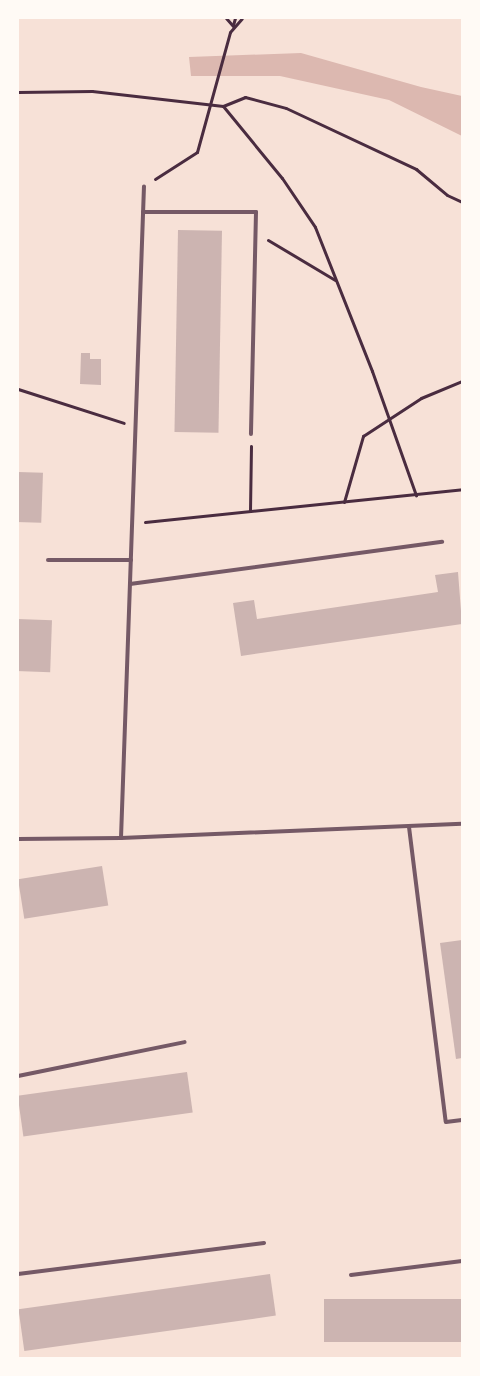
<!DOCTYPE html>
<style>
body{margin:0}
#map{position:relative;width:480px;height:1376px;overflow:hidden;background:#f7e1d7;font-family:"Nunito Sans",sans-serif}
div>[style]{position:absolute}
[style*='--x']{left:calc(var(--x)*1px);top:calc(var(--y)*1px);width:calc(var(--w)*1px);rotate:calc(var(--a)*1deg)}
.water>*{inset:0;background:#dcb8b0}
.building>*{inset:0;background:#ccb4b1;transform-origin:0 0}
.path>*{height:3px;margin:-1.5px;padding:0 1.5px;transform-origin:1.5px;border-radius:1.5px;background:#4a2c40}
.service>*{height:4px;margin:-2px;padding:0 2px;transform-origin:2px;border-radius:2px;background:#755966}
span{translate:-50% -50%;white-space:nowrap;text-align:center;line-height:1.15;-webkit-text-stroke:5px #fffaf5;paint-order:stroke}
.frame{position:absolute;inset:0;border:19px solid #fffaf5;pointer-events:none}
</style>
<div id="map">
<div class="water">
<div style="clip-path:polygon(301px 53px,421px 87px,462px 96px,462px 136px,389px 100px,280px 76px,191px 76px,189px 57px)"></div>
</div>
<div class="building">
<div style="left:178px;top:230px;width:44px;height:202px;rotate:1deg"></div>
<div style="clip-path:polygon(81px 353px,90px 353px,90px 359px,101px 359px,101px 385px,80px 384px)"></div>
<div style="left:18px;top:472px;width:25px;height:50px;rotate:2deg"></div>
<div style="clip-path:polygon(458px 572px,462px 624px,241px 656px,233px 603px,254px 600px,257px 619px,438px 592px,435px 575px)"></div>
<div style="left:18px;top:619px;width:34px;height:52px;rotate:2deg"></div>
<div style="left:102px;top:866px;width:40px;height:85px;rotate:81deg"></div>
<div style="clip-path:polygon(462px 940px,462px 1058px,456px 1059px,440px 943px)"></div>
<div style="left:187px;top:1072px;width:41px;height:171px;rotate:82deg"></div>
<div style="left:270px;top:1274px;width:42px;height:254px;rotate:82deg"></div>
<div style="left:462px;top:1299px;width:43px;height:138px;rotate:90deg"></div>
</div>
<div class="path">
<div style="--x:226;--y:18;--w:11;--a:49"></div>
<div style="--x:233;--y:25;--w:7;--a:-74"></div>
<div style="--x:18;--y:92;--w:74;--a:-0.8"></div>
<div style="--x:92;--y:91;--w:132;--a:6.5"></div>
<div style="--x:223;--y:106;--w:24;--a:-22"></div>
<div style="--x:245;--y:97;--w:42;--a:15"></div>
<div style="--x:286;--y:108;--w:144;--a:25.1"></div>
<div style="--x:416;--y:169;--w:40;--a:40"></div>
<div style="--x:447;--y:195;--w:17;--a:25"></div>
<div style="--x:223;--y:106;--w:93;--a:50.7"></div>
<div style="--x:282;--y:178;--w:59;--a:56"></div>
<div style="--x:315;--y:227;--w:155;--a:68.4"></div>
<div style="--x:372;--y:371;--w:132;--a:70.5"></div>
<div style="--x:155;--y:179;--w:50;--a:-32.7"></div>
<div style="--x:197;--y:152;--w:124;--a:-74.6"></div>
<div style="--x:230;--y:32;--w:18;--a:-49"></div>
<div style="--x:268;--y:240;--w:78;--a:30.8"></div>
<div style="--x:18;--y:389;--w:111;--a:17.8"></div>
<div style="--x:344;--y:502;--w:69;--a:-73.9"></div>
<div style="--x:363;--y:436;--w:69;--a:-33.2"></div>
<div style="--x:421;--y:398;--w:44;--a:-22.5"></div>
<div style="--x:250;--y:510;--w:64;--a:-89.1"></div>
<div style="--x:145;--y:522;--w:319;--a:-5.9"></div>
</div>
<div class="service">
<div style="--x:143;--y:212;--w:113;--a:0"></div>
<div style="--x:256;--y:212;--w:222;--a:91.3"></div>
<div style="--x:48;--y:560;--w:83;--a:0"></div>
<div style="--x:130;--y:584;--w:315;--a:-7.7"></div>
<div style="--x:409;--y:827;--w:297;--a:82.9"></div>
<div style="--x:446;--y:1122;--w:16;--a:-7"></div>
<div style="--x:121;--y:838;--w:652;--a:-87.98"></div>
<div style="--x:18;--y:839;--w:103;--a:-0.6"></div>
<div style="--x:121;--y:838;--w:341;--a:-2.4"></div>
<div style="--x:18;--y:1076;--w:170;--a:-11.5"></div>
<div style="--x:18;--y:1274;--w:248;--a:-7.2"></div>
<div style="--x:351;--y:1275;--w:112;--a:-7.2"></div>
</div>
<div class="frame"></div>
</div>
